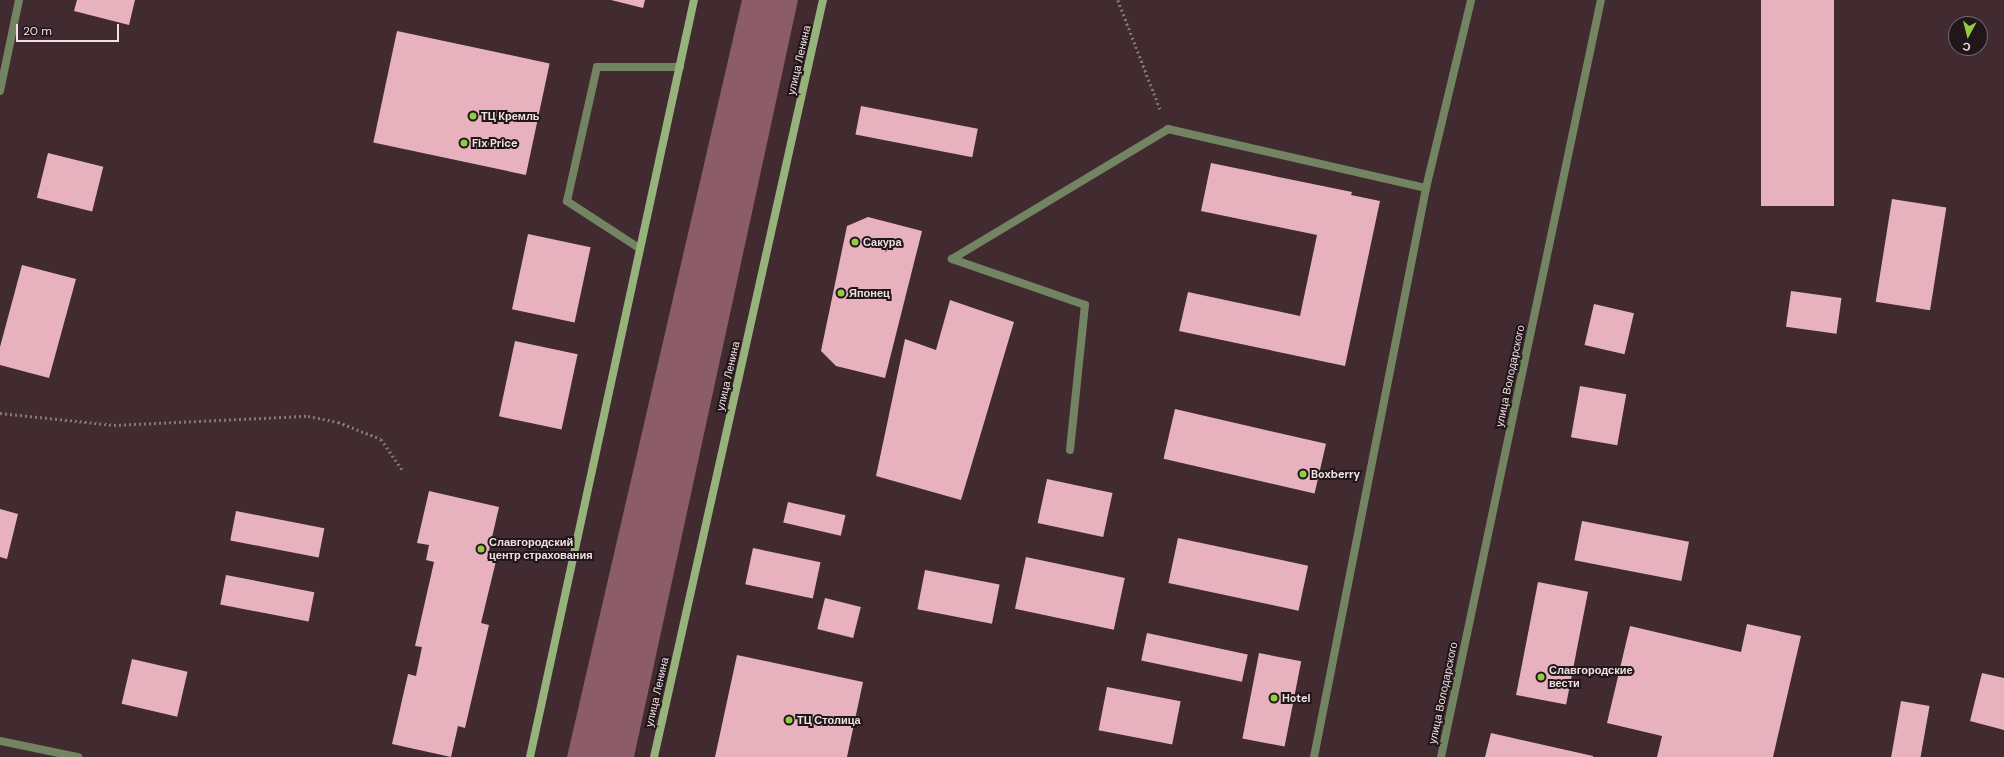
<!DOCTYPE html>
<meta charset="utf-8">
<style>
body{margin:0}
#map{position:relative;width:2004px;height:757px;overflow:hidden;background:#412a30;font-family:"DM Sans",sans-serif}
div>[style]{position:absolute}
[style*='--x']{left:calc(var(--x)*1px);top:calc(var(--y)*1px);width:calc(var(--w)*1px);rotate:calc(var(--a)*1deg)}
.forest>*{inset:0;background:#8c5d69}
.building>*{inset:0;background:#e7b2be;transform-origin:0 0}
.path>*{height:2.5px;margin-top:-1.25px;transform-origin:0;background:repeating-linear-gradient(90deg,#887479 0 2px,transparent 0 5px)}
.lane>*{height:8px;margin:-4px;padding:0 4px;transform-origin:4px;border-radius:4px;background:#728461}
.street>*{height:8px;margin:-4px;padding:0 4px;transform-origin:4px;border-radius:4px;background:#728461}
.secondary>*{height:8px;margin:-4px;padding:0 4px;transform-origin:4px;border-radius:4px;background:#96b37b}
.dots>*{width:11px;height:11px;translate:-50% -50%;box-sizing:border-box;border:2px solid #211619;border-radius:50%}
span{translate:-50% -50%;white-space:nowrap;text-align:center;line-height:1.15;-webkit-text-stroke:4px #211619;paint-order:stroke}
.street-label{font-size:11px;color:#f0e1e4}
.poi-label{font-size:11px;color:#f0e1e4;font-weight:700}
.left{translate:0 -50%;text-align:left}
.north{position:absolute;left:1948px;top:16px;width:40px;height:40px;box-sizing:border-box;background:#211619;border:1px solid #74676a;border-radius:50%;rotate:187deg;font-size:11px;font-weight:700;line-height:16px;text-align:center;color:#f0e1e4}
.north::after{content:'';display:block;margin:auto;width:14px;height:18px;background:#90cd41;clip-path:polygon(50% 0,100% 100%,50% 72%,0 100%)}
.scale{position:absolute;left:16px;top:24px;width:103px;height:18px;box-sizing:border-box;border:2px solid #f0e1e4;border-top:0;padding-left:5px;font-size:12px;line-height:14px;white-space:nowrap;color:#f0e1e4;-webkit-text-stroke:3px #211619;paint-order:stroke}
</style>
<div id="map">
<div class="forest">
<div style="clip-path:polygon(742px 0,798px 0,634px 757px,567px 757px)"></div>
</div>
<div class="building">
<div style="clip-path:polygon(77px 0,135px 0,129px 25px,74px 11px)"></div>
<div style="clip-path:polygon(611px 0,645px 0,643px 8px)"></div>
<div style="left:1761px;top:0;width:73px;height:206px"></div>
<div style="left:397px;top:31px;width:156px;height:114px;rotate:12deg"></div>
<div style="left:861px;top:106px;width:119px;height:29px;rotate:11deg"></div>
<div style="left:48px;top:153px;width:57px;height:46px;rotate:14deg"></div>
<div style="clip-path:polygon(1211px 163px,1352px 192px,1351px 195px,1380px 201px,1345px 366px,1179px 331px,1188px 292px,1300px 316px,1317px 235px,1201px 211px)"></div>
<div style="left:1892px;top:199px;width:55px;height:104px;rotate:9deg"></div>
<div style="clip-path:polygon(868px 217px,922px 231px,885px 378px,836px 366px,821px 351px,847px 226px)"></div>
<div style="left:528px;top:234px;width:64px;height:77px;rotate:12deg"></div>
<div style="clip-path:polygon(22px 265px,76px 279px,49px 378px,0 365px,0 347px)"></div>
<div style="left:1791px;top:291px;width:51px;height:36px;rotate:8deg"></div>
<div style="clip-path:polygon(950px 300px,1014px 322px,961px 500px,876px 476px,905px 339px,936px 350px)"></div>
<div style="left:1594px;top:304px;width:41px;height:42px;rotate:13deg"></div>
<div style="left:515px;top:341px;width:64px;height:77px;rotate:12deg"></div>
<div style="left:1580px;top:386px;width:47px;height:52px;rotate:10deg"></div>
<div style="left:1175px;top:409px;width:155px;height:51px;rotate:13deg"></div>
<div style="left:1047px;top:479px;width:67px;height:45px;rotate:12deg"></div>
<div style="clip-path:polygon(429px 491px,499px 507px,487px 559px,496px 561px,481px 623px,489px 625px,465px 728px,458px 726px,451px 757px,392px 744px,408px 674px,416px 676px,422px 647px,415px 646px,434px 562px,426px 560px,429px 545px,417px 543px)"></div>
<div style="left:788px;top:502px;width:59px;height:21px;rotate:13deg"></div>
<div style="clip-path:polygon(0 509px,18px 514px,7px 559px,0 557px)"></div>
<div style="left:236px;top:511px;width:90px;height:30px;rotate:11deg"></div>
<div style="left:1582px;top:521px;width:109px;height:40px;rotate:11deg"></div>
<div style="left:1178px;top:538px;width:133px;height:46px;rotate:12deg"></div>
<div style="left:753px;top:548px;width:69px;height:37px;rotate:12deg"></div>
<div style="left:1026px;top:557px;width:101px;height:53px;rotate:12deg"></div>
<div style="left:925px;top:570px;width:76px;height:40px;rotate:11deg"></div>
<div style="left:226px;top:575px;width:90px;height:30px;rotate:11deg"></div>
<div style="left:1538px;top:582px;width:51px;height:115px;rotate:11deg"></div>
<div style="left:825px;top:598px;width:37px;height:32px;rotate:14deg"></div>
<div style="clip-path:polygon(1747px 624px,1801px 636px,1773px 757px,1657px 757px,1662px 736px,1607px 723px,1630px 626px,1741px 652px)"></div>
<div style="left:1147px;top:633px;width:103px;height:28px;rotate:12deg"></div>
<div style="left:1259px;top:653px;width:43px;height:87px;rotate:11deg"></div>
<div style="clip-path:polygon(737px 655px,863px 682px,847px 757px,715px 757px)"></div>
<div style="left:132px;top:659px;width:57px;height:46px;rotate:13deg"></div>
<div style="clip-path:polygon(1982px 673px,2004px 678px,2004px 730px,1970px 721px)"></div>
<div style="left:1107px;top:687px;width:75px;height:44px;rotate:11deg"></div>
<div style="left:1901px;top:701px;width:29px;height:57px;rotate:10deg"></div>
<div style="clip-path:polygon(1491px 733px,1593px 756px,1593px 757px,1485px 757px)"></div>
</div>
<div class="path">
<div style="--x:1118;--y:0;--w:117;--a:68.9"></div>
<div style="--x:0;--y:413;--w:115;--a:6"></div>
<div style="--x:114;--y:425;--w:194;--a:-2.7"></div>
<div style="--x:308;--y:416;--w:31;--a:11"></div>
<div style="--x:338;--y:422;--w:46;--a:21.6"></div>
<div style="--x:381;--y:439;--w:38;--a:55"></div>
</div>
<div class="lane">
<div style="--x:639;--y:248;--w:86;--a:-146.9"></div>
<div style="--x:567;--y:201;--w:137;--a:-77.4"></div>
<div style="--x:597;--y:67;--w:83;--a:0"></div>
<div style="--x:1070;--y:450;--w:146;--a:-84.1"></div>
<div style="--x:1085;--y:305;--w:141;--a:-160.9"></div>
<div style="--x:952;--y:259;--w:252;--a:-31"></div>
<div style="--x:1168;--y:129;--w:265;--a:12.9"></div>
</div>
<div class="street">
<div style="--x:0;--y:91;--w:93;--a:-78.2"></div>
<div style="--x:0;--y:741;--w:80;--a:11.6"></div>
<div style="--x:1314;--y:757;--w:580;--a:-78.86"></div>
<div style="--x:1426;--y:188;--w:193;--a:-76.5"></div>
<div style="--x:1441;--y:757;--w:774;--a:-78.07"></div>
</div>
<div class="secondary">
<div style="--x:530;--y:757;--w:775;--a:-77.78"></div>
<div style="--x:654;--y:757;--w:776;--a:-77.42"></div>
</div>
<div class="dots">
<div style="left:473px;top:116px;background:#90cd41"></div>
<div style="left:464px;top:143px;background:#90cd41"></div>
<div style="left:855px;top:242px;background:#90cd41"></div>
<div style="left:841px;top:293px;background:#90cd41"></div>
<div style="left:1303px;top:474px;background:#90cd41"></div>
<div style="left:481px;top:549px;background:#90cd41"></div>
<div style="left:1541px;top:677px;background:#90cd41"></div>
<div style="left:1274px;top:698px;background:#90cd41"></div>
<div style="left:789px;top:720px;background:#90cd41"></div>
</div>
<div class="street-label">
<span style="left:799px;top:60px;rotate:-77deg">улица Ленина</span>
<span style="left:728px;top:376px;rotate:-77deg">улица Ленина</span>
<span style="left:1510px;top:376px;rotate:-78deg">улица Володарского</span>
<span style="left:657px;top:692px;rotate:-77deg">улица Ленина</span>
<span style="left:1443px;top:693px;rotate:-78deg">улица Володарского</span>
</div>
<div class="poi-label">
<span class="left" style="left:481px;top:116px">ТЦ Кремль</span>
<span class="left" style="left:472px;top:143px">Fix Price</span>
<span class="left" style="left:863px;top:242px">Сакура</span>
<span class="left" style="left:849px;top:293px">Японец</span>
<span class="left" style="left:1311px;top:474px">Boxberry</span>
<span class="left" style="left:489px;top:549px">Славгородский<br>центр страхования</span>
<span class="left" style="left:1549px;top:677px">Славгородские<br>вести</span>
<span class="left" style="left:1282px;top:698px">Hotel</span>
<span class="left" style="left:797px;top:720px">ТЦ Столица</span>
</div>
<div class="north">С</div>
<div class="scale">20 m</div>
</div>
